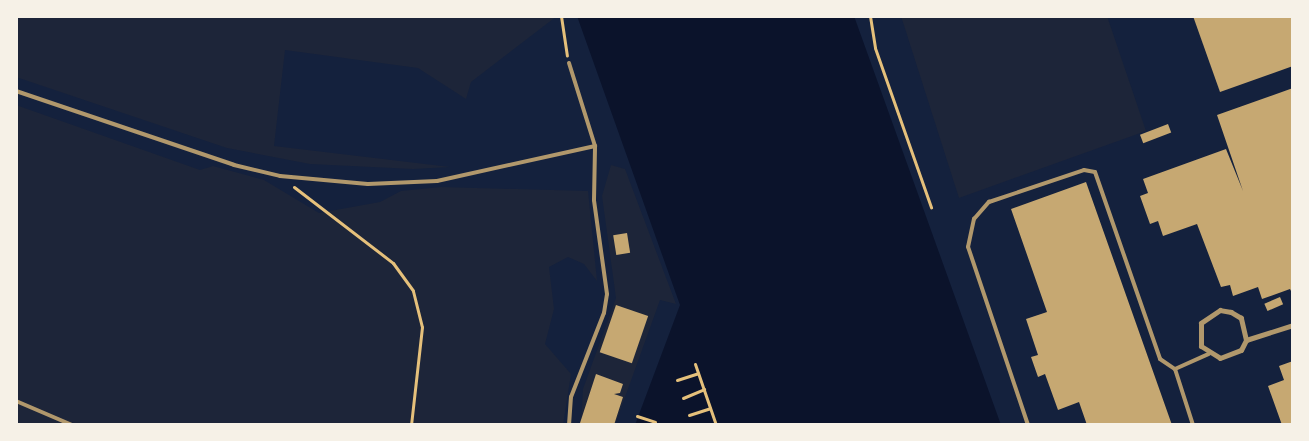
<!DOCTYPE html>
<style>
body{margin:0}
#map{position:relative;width:1309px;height:441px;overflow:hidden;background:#14213d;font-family:"Golos Text",sans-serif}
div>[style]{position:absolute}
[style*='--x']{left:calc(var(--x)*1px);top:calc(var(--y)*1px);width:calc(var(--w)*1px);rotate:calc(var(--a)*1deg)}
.green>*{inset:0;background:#1d2539}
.water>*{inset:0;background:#0b132b}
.building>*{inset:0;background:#c6a872;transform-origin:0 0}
.path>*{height:3px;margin:-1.5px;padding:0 1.5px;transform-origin:1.5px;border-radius:1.5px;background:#e5c07b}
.service>*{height:4px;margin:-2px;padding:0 2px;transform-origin:2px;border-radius:2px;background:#b1986c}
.minor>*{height:5px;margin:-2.5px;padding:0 2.5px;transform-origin:2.5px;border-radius:2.5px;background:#b1986c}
span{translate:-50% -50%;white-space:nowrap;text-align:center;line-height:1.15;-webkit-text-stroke:4px #f6f1e7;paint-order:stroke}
.frame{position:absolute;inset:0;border:18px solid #f6f1e7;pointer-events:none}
</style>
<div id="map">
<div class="green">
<div style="clip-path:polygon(16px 16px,557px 16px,471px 82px,466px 99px,418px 68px,285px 50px,274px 146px,450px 167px,413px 169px,310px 164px,227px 148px,16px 77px)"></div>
<div style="clip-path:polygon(901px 16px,1107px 16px,1146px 131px,959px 198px)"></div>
<div style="clip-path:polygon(16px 105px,200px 170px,213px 166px,264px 180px,319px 213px,380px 202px,401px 191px,441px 187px,588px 191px,597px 281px,584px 264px,568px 257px,549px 267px,554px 309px,545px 344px,571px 374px,563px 425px,16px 425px)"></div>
<div style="clip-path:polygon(611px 165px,625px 169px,676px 304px,660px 300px,615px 425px,581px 425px,583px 389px,616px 298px,602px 196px)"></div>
</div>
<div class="water">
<div style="clip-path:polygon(577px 16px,854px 16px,1001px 425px,635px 425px,680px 305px)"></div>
</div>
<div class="building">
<div style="clip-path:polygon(1193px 16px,1293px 16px,1293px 66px,1220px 92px)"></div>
<div style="clip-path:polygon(1293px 88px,1293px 295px,1290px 289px,1262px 299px,1258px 287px,1233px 296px,1230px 285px,1221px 287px,1197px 224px,1163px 236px,1158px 221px,1150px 224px,1140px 196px,1148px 193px,1143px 179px,1226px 149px,1243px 191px,1217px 115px)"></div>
<div style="left:1168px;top:124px;width:9px;height:30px;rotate:69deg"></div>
<div style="clip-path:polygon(1086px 182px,1172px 425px,1087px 425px,1079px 402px,1058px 410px,1045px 374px,1038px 377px,1031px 357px,1038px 355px,1026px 319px,1047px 312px,1011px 209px)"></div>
<div style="left:627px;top:233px;width:20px;height:14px;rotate:81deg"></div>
<div style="left:1280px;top:297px;width:8px;height:17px;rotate:67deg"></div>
<div style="left:616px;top:305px;width:34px;height:50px;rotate:19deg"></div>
<div style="clip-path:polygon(1293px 361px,1293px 425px,1282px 425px,1268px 386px,1284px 380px,1279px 366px)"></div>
<div style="clip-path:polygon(596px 374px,623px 384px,620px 393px,614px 394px,623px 397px,614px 425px,580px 423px)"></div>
</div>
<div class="path">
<div style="--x:561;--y:16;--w:40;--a:81.5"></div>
<div style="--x:870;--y:16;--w:32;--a:81"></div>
<div style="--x:875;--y:48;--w:169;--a:70.6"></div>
<div style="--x:294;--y:187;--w:125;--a:37.5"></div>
<div style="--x:393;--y:263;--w:34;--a:54"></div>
<div style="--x:413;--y:291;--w:37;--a:76"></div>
<div style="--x:422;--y:327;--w:99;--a:96.4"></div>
<div style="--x:695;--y:364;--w:65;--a:71"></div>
<div style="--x:677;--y:380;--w:22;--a:-18"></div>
<div style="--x:683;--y:398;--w:23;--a:-23"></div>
<div style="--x:689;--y:415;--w:22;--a:-18"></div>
<div style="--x:637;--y:416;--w:19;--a:18"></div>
</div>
<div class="service">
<div style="--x:16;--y:91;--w:230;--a:18.7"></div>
<div style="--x:234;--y:165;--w:47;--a:13.4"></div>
<div style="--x:280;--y:176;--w:88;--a:5.2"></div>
<div style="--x:368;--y:184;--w:69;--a:-2.5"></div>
<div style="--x:437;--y:181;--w:162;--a:-12.5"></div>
<div style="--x:1175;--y:369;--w:59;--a:72.2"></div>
<div style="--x:16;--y:401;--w:61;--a:23.2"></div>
<div style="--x:569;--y:425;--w:28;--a:-86"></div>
<div style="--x:571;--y:397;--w:90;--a:-68.6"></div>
<div style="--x:604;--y:313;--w:19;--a:-81"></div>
<div style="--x:607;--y:294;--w:95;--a:-97.9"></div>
<div style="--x:594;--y:200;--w:54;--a:-88.9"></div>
<div style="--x:595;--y:146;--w:87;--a:-107.4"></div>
<div style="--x:1028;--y:425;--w:188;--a:-108.6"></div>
<div style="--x:968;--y:247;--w:29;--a:-78"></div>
<div style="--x:974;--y:219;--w:23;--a:-49"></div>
<div style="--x:989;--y:202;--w:100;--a:-18.6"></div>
<div style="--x:1084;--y:170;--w:11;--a:10"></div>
<div style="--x:1095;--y:172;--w:198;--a:70.8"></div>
<div style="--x:1160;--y:359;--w:18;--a:34"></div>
<div style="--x:1175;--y:369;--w:37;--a:-24"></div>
</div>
<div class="minor">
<div style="--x:1246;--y:340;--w:23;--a:-103"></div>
<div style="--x:1241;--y:318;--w:12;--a:-149"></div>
<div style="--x:1231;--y:312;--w:11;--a:-170"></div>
<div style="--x:1220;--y:310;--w:23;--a:146"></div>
<div style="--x:1201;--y:323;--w:23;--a:90"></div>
<div style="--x:1201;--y:346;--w:22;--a:32"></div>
<div style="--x:1220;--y:358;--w:22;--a:-21"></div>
<div style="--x:1241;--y:350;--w:11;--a:-63"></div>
<div style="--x:1246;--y:340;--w:49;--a:-17.7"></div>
</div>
<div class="frame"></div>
</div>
